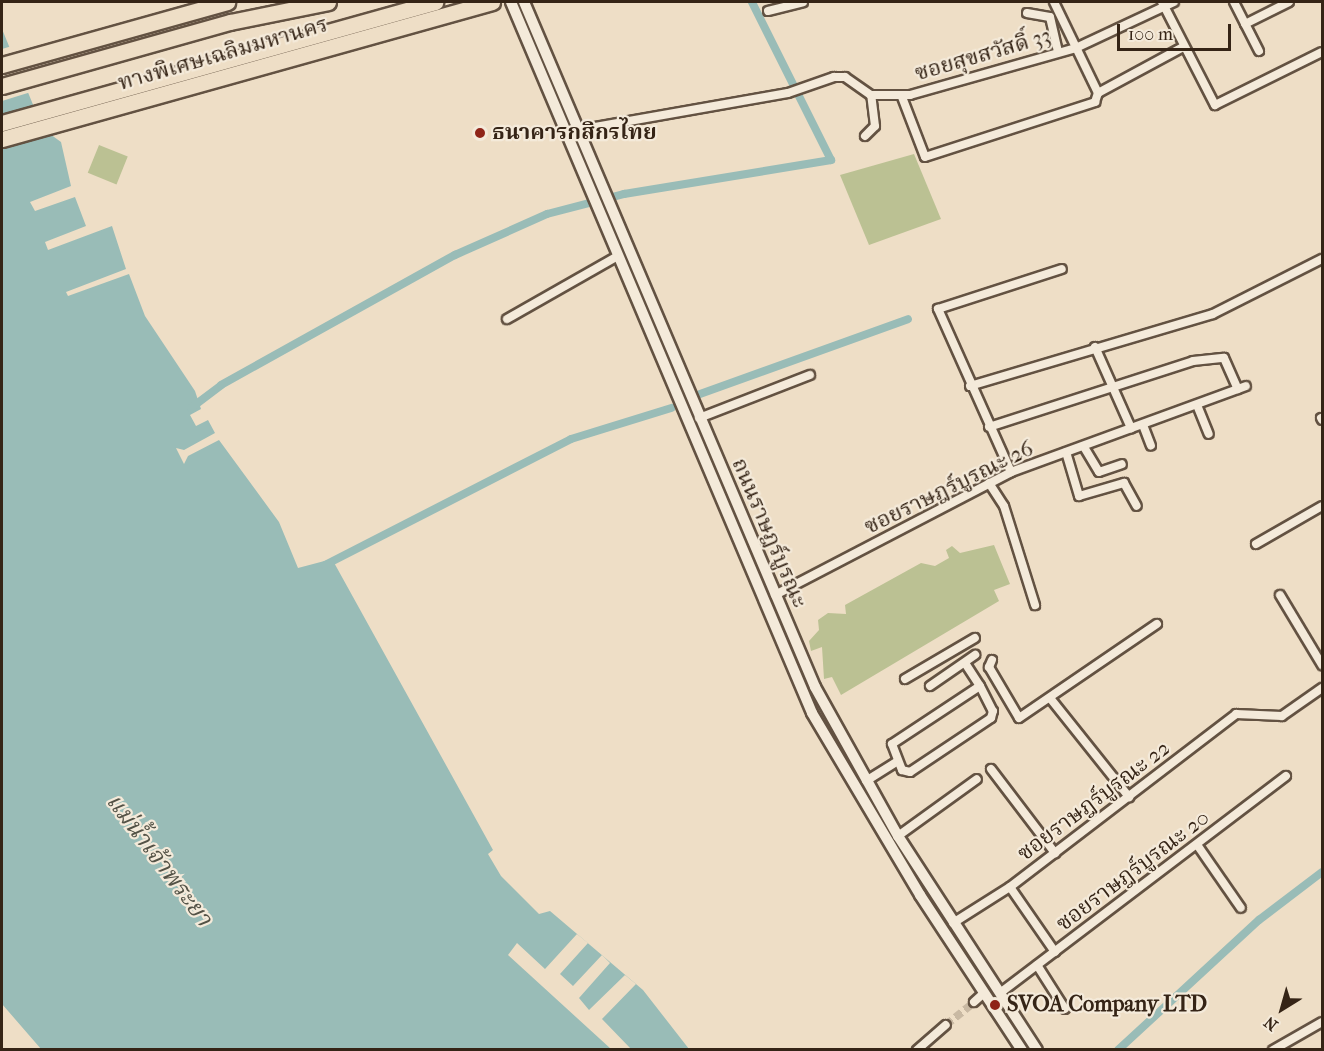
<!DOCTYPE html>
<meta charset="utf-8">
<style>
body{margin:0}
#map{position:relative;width:1324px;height:1051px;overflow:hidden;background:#eedec6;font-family:"IM FELL French Canon","Noto Serif Thai",serif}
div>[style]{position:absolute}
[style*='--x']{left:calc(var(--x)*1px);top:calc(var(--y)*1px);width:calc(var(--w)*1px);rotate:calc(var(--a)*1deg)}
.green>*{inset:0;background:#bbc193;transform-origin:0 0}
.water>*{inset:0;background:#99bcb7}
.pier>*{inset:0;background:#eedec6}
.canal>*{height:8px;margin:-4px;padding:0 4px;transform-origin:4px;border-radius:4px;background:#99bcb7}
.minor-tunnel>*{height:8px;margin-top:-4px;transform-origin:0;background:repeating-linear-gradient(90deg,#c9b9a3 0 8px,transparent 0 12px)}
.roads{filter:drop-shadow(2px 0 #635242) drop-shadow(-2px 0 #635242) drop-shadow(0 2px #635242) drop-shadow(0 -2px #635242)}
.minor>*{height:8px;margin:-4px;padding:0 4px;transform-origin:4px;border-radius:4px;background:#f4eada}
.secondary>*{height:10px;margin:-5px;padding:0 5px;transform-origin:5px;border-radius:5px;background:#f4eada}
.motorway>*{height:15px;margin:-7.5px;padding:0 7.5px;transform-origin:7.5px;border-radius:7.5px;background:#eedec6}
.dots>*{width:16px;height:16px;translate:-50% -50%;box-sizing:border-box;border:3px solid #f4eada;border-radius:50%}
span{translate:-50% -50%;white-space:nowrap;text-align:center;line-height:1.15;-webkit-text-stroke:4.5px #f4eada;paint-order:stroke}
.street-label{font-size:22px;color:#352416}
.poi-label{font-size:22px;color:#352416;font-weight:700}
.left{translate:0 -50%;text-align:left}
.water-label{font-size:24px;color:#535246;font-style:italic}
.frame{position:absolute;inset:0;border:3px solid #352416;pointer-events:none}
.north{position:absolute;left:1252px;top:979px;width:60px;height:60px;-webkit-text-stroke:4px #f4eada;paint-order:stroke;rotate:217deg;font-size:16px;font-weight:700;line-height:24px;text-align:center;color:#352416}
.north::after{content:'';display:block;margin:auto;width:21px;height:27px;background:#352416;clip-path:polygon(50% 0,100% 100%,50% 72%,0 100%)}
.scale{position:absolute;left:1117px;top:24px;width:114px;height:27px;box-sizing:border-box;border:3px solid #352416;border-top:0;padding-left:8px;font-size:18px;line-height:21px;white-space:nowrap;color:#352416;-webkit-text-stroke:4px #f4eada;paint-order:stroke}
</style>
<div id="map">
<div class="green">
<div style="left:99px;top:145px;width:31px;height:30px;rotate:22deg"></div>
<div style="clip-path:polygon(914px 154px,941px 219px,869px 245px,840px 175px)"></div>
<div style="clip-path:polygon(994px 545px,1010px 584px,994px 590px,999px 601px,841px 695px,832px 677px,824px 679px,822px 647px,811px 651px,809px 641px,819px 630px,818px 620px,828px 613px,846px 614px,845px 605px,921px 563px,935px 566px,949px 558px,946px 550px,952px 546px,960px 553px)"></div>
</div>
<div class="water">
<div style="clip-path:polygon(2px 29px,43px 129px,61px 142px,71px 186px,30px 202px,35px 211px,75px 197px,86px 226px,45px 242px,48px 250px,112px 226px,126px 269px,66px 292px,68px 296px,129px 274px,145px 316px,195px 391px,201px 409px,190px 415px,196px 426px,208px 420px,215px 433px,184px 450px,176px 448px,184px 464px,188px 456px,219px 440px,279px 522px,298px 568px,332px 559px,493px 850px,488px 854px,501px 876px,539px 914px,550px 911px,643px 990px,689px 1049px,41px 1049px,2px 1004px)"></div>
</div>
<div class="pier">
<div style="clip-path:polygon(12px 46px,31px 92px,2px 101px,2px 49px)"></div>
<div style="clip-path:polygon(577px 934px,588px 943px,560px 974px,573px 986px,602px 955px,610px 963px,579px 998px,589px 1010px,625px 975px,636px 984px,602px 1019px,631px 1049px,611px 1049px,508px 955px,517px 943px,545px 969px)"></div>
</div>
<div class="canal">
<div style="--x:700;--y:394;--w:221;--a:-19.8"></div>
<div style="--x:191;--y:408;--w:38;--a:-37"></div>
<div style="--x:221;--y:385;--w:268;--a:-29.1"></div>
<div style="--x:455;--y:255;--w:101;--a:-24"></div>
<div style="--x:547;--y:214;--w:80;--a:-14.6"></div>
<div style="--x:624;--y:194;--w:210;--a:-9.3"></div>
<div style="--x:831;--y:160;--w:177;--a:-116.6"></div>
<div style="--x:325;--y:565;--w:276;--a:-27.1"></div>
<div style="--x:571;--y:439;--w:105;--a:-17.2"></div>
<div style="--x:1118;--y:1050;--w:192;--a:-42.7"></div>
<div style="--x:1259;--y:920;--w:79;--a:-37.3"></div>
</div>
<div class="minor-tunnel">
<div style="--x:946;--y:1025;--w:36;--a:-39"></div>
</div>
<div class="roads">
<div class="minor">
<div style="--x:1162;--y:2;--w:116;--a:62.8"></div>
<div style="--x:1215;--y:105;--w:119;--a:-26.4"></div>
<div style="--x:1234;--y:2;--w:55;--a:63"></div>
<div style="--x:768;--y:11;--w:36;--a:-14"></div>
<div style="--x:1027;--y:13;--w:23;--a:10"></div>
<div style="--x:1050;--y:17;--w:36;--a:77"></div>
<div style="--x:1245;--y:24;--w:49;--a:-26.6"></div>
<div style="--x:1098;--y:93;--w:97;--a:-28.4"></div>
<div style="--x:902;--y:97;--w:64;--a:69"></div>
<div style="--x:925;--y:157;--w:179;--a:-17.9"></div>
<div style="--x:1095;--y:102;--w:9;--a:-72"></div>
<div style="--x:1098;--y:93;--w:101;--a:-115.8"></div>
<div style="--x:578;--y:130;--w:213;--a:-10"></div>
<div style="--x:788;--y:93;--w:49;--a:-19.2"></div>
<div style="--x:834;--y:77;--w:11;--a:0"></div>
<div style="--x:845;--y:77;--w:32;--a:35"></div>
<div style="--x:871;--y:95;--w:39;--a:0"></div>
<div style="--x:910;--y:95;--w:173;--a:-15.8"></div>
<div style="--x:1076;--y:48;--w:108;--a:-25.1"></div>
<div style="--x:865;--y:136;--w:14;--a:-45"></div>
<div style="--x:875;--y:126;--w:31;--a:-97"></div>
<div style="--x:507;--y:319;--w:128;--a:-29.6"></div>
<div style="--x:1095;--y:347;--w:89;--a:66"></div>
<div style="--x:970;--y:386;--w:253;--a:-16.5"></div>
<div style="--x:1213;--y:314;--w:122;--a:-26.8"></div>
<div style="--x:1197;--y:405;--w:31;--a:68"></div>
<div style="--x:699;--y:418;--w:119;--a:-21.2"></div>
<div style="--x:1321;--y:418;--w:2;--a:63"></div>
<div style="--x:1143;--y:425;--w:22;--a:69"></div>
<div style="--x:989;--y:427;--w:214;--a:-17.9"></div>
<div style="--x:1193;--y:361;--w:31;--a:-6"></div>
<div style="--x:1224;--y:358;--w:34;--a:66"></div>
<div style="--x:1084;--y:447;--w:29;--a:59"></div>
<div style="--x:1099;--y:472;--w:24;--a:-19"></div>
<div style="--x:1066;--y:452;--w:46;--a:73.5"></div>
<div style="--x:1079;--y:496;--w:47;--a:-16.1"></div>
<div style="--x:1124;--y:483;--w:26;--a:61"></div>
<div style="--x:1011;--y:472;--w:179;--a:-114.1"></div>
<div style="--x:938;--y:309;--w:130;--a:-17.9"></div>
<div style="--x:989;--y:483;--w:27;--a:57"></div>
<div style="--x:1004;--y:506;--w:104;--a:72.6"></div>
<div style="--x:1256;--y:544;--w:76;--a:-29.9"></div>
<div style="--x:775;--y:595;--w:266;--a:-27.5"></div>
<div style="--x:1011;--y:472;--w:250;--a:-20.1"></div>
<div style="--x:1280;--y:595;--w:82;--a:59"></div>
<div style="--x:992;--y:660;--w:8;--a:113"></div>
<div style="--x:989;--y:667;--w:59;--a:59.5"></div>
<div style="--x:1019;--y:718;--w:167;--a:-34.3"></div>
<div style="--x:965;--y:663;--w:27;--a:57"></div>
<div style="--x:980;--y:686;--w:28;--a:63"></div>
<div style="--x:993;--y:711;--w:7;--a:106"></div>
<div style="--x:991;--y:718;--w:97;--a:146.3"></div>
<div style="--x:910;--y:772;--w:8;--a:-166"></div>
<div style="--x:902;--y:770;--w:28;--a:-111"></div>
<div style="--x:892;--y:744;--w:105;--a:-33.4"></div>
<div style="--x:905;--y:679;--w:81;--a:-30.4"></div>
<div style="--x:930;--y:686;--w:55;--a:-34.6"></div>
<div style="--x:1050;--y:698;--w:127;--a:51.4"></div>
<div style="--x:991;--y:769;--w:106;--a:52.7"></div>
<div style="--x:866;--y:781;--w:36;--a:-32"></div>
<div style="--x:898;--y:836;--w:97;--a:-35.8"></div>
<div style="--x:1198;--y:846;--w:75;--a:55.3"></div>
<div style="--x:1010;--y:887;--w:79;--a:55.3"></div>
<div style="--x:953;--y:923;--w:67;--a:-32.3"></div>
<div style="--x:1010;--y:887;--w:285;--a:-37.4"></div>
<div style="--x:1236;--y:714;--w:46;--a:2.5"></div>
<div style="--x:1282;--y:716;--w:49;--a:-35"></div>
<div style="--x:1037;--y:965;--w:52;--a:57.5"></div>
<div style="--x:1000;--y:993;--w:359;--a:-37.2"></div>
<div style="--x:974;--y:1002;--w:13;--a:-42"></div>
<div style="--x:917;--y:1050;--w:38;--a:-41"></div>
<div style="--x:1273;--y:1050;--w:56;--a:-29.7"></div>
</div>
<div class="secondary">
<div style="--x:511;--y:2;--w:772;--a:67.05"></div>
<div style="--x:812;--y:713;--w:212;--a:59.3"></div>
<div style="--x:920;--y:895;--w:186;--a:56.7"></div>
<div style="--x:524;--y:2;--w:744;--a:66.98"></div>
<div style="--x:815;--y:687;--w:171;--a:60.9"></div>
<div style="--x:898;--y:836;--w:255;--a:57"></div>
</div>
<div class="motorway">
<div style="--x:2;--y:65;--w:234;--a:-15.6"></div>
<div style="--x:2;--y:86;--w:237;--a:-15.7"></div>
<div style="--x:230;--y:22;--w:100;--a:-11.5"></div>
<div style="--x:2;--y:123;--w:450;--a:-15.6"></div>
<div style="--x:2;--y:139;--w:509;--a:-15.62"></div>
</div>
</div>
<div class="dots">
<div style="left:480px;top:133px;background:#8f2418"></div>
<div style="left:995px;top:1005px;background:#8f2418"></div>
</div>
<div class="street-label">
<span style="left:223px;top:54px;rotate:-16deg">ทางพิเศษเฉลิมมหานคร</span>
<span style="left:983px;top:55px;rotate:-16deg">ซอยสุขสวัสดิ์ 33</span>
<span style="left:949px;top:488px;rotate:-26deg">ซอยราษฎร์บูรณะ 26</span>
<span style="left:769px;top:533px;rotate:67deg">ถนนราษฎร์บูรณะ</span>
<span style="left:1094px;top:801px;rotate:-37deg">ซอยราษฎร์บูรณะ 22</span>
<span style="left:1133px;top:871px;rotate:-37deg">ซอยราษฎร์บูรณะ 20</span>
</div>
<div class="poi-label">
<span class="left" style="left:492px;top:133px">ธนาคารกสิกรไทย</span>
<span class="left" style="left:1007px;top:1005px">SVOA Company LTD</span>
</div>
<div class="water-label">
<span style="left:159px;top:860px;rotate:53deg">แม่น้ำเจ้าพระยา</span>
</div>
<div class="frame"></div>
<div class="north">N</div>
<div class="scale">100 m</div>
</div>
